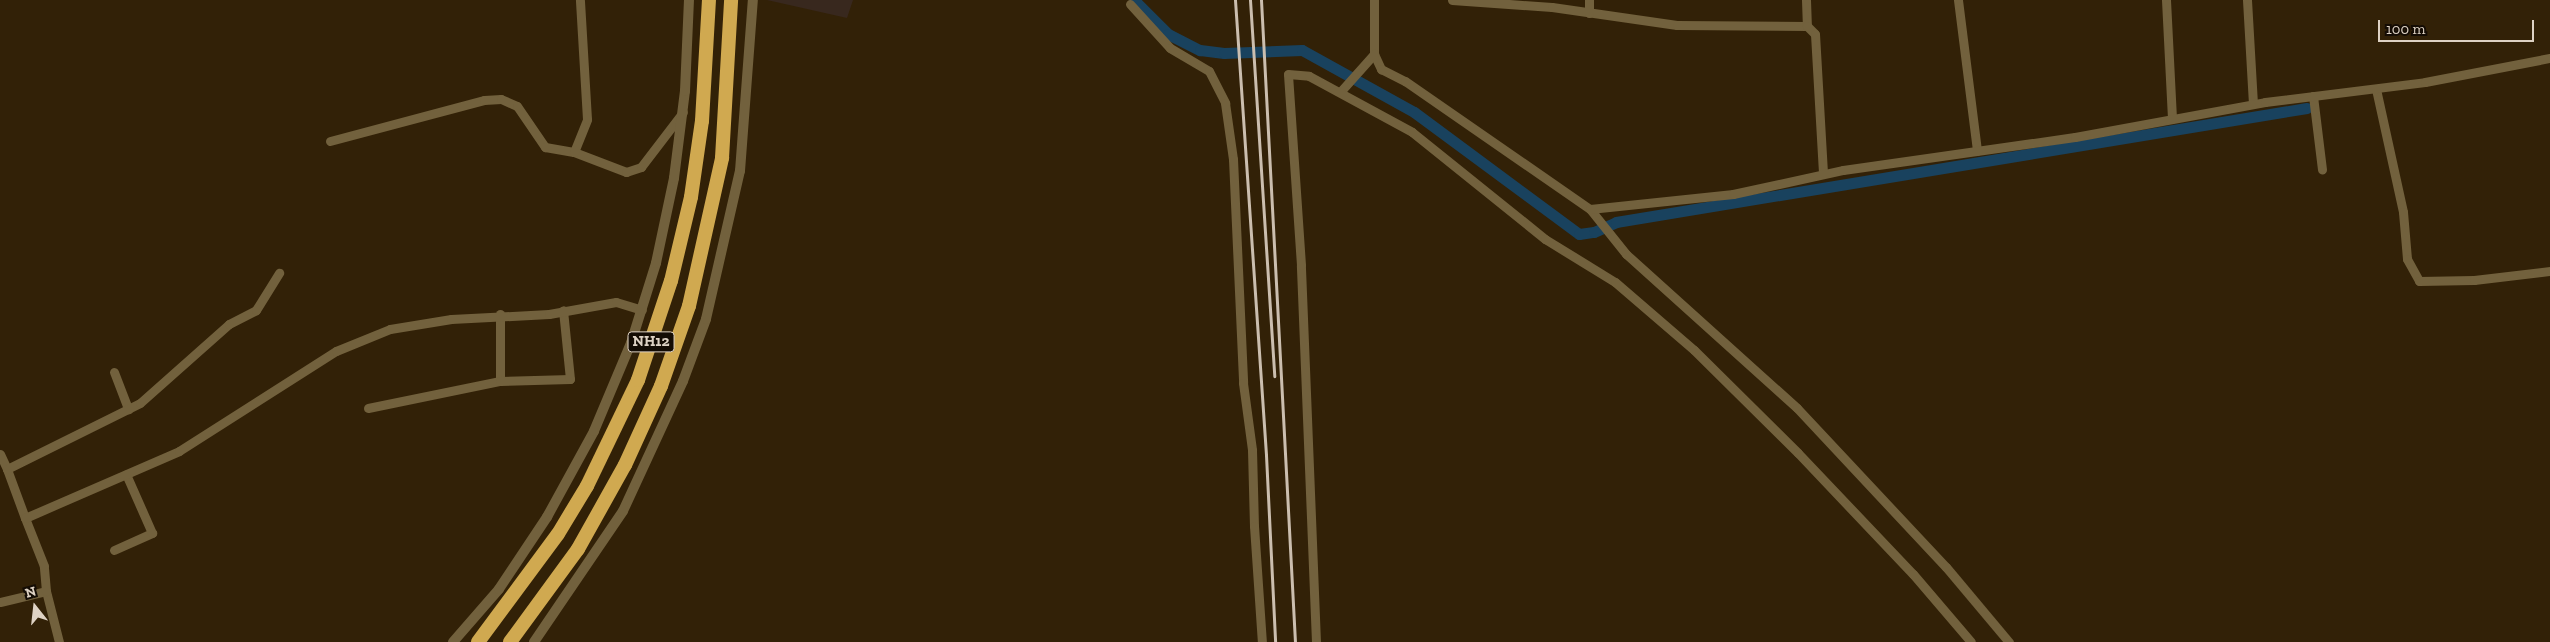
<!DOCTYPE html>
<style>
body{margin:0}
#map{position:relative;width:2550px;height:642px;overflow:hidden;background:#322107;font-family:"Zilla Slab",serif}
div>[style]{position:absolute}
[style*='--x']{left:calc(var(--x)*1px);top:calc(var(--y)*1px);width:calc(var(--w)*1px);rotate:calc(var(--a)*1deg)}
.industrial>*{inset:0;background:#38281e}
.canal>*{height:11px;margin:-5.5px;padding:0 5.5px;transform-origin:5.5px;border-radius:5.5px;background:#19425e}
.minor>*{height:9px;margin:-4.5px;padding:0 4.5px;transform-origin:4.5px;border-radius:4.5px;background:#72613d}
.tertiary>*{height:10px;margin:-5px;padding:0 5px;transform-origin:5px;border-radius:5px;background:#72613d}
.trunk>*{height:14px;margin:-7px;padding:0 7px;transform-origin:7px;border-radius:7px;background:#d0a950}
.rail>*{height:3px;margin:-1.5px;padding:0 1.5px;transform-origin:1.5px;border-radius:1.5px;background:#cbbeaf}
span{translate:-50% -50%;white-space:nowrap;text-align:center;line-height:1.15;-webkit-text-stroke:4px #140c04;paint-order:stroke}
.shield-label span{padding:1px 4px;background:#140c04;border:1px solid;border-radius:4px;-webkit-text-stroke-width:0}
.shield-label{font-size:15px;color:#ded2c4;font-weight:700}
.north{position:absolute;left:10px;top:582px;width:50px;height:50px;-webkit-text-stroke:4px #140c04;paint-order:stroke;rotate:344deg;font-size:14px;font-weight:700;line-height:20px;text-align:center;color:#ded2c4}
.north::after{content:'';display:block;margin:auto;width:18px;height:22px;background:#ded2c4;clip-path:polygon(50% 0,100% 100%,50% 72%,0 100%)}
.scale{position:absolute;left:2378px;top:20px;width:156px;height:22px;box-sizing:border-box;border:2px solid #ded2c4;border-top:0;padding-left:6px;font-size:15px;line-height:18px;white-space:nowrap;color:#ded2c4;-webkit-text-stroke:4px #140c04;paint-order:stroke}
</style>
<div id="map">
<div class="industrial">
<div style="clip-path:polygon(767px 0,853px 0,847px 18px)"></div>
</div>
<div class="canal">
<div style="--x:1134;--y:0;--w:48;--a:45"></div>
<div style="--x:1168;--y:34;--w:36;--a:27"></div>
<div style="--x:1200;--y:50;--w:24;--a:7"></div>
<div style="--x:1224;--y:53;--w:78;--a:-2.2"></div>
<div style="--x:1302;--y:50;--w:128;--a:29"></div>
<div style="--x:1414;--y:112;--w:205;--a:36.5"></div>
<div style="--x:1579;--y:234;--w:15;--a:-8"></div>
<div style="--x:1594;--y:232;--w:24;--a:-24"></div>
<div style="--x:1616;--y:222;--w:700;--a:-9.37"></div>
</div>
<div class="minor">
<div style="--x:1374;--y:0;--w:54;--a:90"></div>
<div style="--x:1374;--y:54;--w:17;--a:65"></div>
<div style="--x:1381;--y:69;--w:27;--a:27"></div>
<div style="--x:1405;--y:81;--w:225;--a:34.7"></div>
<div style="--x:1590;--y:209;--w:58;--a:51.3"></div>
<div style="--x:1626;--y:254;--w:230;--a:42"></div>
<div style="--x:1797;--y:408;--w:218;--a:46.9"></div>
<div style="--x:1946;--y:567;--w:98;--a:50"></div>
<div style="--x:1452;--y:0;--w:100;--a:4"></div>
<div style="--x:1552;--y:7;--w:126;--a:8.2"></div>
<div style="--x:1677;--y:25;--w:130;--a:0.4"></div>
<div style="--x:1589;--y:0;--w:13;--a:90"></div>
<div style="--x:1806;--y:0;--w:26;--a:88"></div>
<div style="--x:1807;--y:26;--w:11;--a:45"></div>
<div style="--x:1815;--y:34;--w:140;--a:86.7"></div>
<div style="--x:1958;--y:0;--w:152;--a:82.8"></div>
<div style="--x:2166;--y:0;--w:119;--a:87.1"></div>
<div style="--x:2247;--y:0;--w:104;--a:86.7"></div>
<div style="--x:1130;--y:4;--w:59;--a:47.7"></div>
<div style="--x:1170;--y:48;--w:45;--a:30.5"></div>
<div style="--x:1209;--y:71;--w:36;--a:63"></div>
<div style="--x:1225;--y:103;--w:57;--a:81.9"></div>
<div style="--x:1233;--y:159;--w:224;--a:87.4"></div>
<div style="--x:1243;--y:383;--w:68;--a:82.3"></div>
<div style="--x:1252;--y:450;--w:76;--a:88.5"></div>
<div style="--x:1254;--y:526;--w:116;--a:86.1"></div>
<div style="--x:2376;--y:89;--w:126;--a:77.6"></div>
<div style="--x:2403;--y:212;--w:47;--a:85.1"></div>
<div style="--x:2407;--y:259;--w:25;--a:61"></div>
<div style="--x:2419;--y:281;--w:55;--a:-1"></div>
<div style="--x:2474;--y:280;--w:77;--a:-6.8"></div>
<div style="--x:1341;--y:91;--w:50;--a:-48.3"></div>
<div style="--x:2313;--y:96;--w:74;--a:83"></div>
<div style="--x:330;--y:141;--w:159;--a:-14.9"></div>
<div style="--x:484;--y:100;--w:17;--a:-3"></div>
<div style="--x:501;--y:99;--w:17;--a:24"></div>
<div style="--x:517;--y:106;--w:50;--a:55.7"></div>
<div style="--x:545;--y:147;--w:29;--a:10"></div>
<div style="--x:574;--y:152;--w:56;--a:21"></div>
<div style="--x:626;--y:172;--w:16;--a:-18"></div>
<div style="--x:641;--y:167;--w:69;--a:-52.6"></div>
<div style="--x:574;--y:152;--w:35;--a:-68"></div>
<div style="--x:587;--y:119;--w:119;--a:-93.4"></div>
<div style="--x:1590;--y:209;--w:144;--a:-6"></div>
<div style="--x:1733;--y:194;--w:113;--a:-12.3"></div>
<div style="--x:1843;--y:170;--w:234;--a:-8.1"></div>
<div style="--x:2075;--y:137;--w:193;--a:-10.4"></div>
<div style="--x:2265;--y:102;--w:161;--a:-7.1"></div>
<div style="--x:2425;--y:82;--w:127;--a:-10.9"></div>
<div style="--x:500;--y:314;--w:67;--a:90"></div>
<div style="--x:114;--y:372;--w:40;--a:69"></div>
<div style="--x:368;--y:408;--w:135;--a:-11.6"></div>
<div style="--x:500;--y:381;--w:70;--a:-1.6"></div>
<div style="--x:570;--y:379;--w:69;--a:-95.8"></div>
<div style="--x:0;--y:454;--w:17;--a:65"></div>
<div style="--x:25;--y:518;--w:52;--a:-110.2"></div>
<div style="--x:7;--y:469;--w:148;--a:-26.4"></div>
<div style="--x:140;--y:403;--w:119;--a:-41.6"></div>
<div style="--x:229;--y:324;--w:30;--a:-27"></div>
<div style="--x:256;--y:310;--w:44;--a:-58.1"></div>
<div style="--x:114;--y:550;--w:42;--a:-24.1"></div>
<div style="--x:152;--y:533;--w:64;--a:-113.8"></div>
<div style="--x:46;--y:591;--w:53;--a:75.7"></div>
<div style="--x:0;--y:602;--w:47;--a:-13.4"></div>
<div style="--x:46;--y:591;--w:25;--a:-95"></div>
<div style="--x:44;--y:566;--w:52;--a:-111.6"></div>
<div style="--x:25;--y:518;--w:168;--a:-23.5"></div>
<div style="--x:179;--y:451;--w:186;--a:-32.5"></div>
<div style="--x:336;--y:351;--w:58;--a:-22.2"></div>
<div style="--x:390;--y:329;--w:62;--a:-9.3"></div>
<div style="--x:451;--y:319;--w:98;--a:-2.9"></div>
<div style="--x:549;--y:314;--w:68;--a:-10.2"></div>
<div style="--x:616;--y:302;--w:27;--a:17"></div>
<div style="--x:1316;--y:642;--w:377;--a:-92.3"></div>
<div style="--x:1301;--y:265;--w:191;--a:-93.9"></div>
<div style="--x:1288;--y:74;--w:21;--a:5"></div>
<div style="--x:1309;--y:76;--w:117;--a:28.5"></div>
<div style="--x:1412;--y:132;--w:171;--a:38.8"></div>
<div style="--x:1545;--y:239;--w:82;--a:31.6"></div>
<div style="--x:1615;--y:282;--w:104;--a:40.7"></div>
<div style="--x:1694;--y:350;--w:146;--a:44.7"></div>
<div style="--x:1798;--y:453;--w:167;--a:46.5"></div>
<div style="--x:1913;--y:574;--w:89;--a:49.5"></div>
</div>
<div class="tertiary">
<div style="--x:453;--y:642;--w:70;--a:-49"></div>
<div style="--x:499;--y:589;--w:87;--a:-56.3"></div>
<div style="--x:547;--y:517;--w:98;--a:-61.3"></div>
<div style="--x:594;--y:431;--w:95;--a:-67.2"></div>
<div style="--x:631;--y:343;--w:84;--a:-72.6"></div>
<div style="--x:656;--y:263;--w:87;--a:-78"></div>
<div style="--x:674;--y:178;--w:88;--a:-82.8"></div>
<div style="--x:685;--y:91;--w:91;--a:-87.5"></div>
<div style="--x:534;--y:642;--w:158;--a:-55.8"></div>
<div style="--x:623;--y:511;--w:143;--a:-65.2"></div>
<div style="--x:683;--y:381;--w:66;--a:-69.6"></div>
<div style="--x:706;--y:319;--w:152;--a:-77.1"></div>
<div style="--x:740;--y:171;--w:171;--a:-85.7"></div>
</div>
<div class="trunk">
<div style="--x:478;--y:642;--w:134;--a:-53.5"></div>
<div style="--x:558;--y:534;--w:56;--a:-58.9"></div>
<div style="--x:587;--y:486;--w:118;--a:-64.3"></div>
<div style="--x:638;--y:380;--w:104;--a:-71.6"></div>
<div style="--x:671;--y:281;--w:86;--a:-76.6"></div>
<div style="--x:691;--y:197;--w:77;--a:-81.8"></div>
<div style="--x:702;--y:121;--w:121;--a:-86.7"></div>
<div style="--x:510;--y:642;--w:115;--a:-53.8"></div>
<div style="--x:578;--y:549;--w:96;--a:-60.8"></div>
<div style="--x:625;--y:465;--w:87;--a:-65.5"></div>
<div style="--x:661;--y:386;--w:85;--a:-70.7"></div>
<div style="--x:689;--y:306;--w:152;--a:-77.4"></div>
<div style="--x:722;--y:158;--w:158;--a:-86.7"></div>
</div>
<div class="rail">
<div style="--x:1235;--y:0;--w:456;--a:86.1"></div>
<div style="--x:1266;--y:455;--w:187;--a:87.2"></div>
<div style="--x:1250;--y:0;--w:377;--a:86.3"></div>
<div style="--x:1261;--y:0;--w:643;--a:86.97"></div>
</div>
<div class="shield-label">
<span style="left:651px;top:342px">NH12</span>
</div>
<div class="north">N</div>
<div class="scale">100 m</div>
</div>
